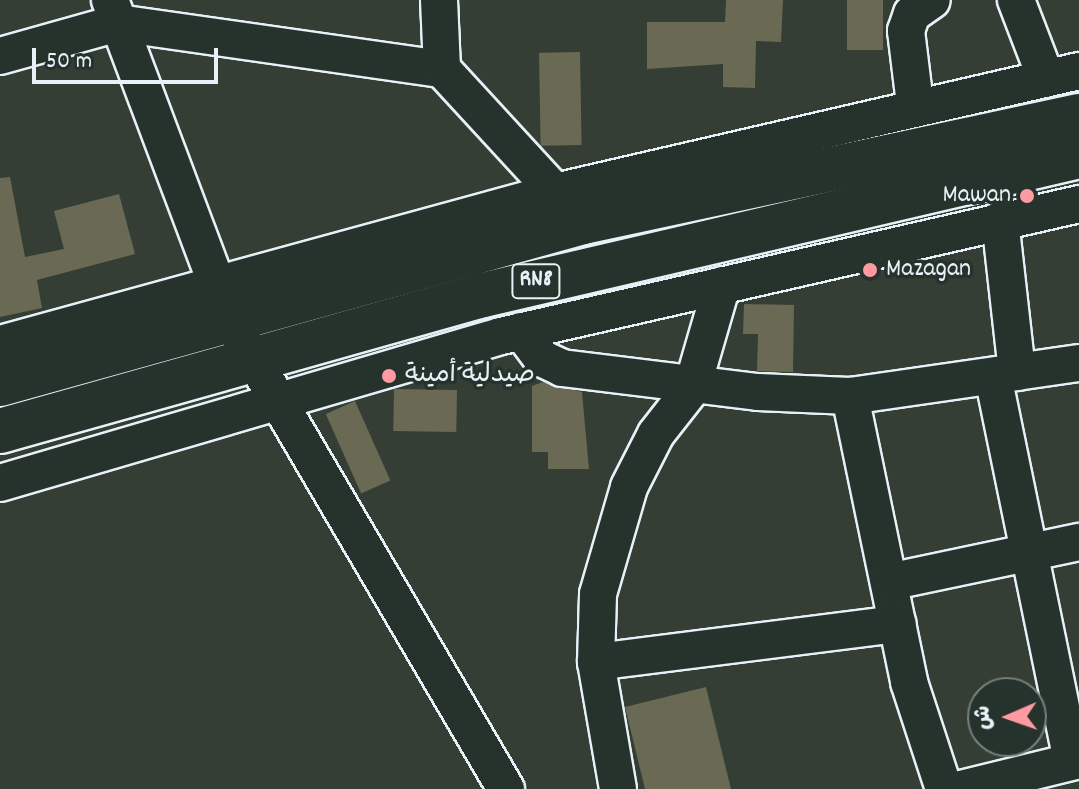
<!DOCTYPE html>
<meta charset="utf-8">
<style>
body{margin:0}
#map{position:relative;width:1079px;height:789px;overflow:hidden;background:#343e35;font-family:Dekko,"Playpen Sans Arabic",sans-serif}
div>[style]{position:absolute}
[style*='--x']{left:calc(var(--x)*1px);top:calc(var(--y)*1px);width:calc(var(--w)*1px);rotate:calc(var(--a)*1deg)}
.building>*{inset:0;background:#6a6954;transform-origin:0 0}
.roads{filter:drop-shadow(2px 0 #e8f1f8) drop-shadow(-2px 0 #e8f1f8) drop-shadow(0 2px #e8f1f8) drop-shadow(0 -2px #e8f1f8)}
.minor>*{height:36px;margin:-18px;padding:0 18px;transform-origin:18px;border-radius:18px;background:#26332d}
.highway>*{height:44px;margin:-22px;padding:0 22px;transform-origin:22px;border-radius:22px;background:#26332d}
.dots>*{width:22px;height:22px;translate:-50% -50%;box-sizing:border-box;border:4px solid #26332d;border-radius:50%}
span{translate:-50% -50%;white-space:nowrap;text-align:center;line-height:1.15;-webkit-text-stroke:7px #26332d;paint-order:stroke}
.shield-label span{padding:2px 6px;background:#26332d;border:2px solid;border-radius:6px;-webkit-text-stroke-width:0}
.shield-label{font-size:24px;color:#e8f1f8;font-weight:700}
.poi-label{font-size:26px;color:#e8f1f8}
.right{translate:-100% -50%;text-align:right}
.left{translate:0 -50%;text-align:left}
.north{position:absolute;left:967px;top:677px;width:80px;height:80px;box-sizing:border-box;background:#26332d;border:2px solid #747f7e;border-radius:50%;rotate:268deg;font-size:22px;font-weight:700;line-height:32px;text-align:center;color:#e8f1f8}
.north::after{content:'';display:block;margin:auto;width:28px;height:36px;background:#ff9aa2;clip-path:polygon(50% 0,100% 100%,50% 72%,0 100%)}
.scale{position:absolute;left:32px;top:48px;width:186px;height:36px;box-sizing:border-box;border:4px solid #e8f1f8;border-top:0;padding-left:10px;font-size:24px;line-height:28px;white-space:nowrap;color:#e8f1f8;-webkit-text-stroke:6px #26332d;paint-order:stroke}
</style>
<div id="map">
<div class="building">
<div style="clip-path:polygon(726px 0,783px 0,781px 42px,756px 41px,755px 88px,723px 87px,723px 64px,647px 69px,647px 22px,725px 22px)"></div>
<div style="left:847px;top:0;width:36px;height:50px"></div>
<div style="left:580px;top:52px;width:93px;height:41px;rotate:89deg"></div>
<div style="clip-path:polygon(10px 177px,25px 257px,64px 249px,54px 211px,119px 194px,135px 254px,37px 280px,42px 308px,0 317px,0 178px)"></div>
<div style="clip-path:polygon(744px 304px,794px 305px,793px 372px,757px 371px,758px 334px,743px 334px)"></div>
<div style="clip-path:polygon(543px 382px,582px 392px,589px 469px,548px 469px,548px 452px,532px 452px,532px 386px)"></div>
<div style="left:394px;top:389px;width:63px;height:42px;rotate:1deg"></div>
<div style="left:355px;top:401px;width:87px;height:32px;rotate:66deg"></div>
<div style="clip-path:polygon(706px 687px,731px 789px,645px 789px,625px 707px)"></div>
</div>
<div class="roads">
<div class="minor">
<div style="--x:110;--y:0;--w:341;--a:69.4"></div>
<div style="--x:230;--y:319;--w:545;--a:59.58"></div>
<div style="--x:439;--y:0;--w:69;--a:87.5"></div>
<div style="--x:1016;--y:0;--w:84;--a:69"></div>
<div style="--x:0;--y:56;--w:123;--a:-15.6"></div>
<div style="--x:118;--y:23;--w:327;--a:8.1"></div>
<div style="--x:442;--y:69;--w:186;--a:47.4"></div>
<div style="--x:915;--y:104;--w:74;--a:-97"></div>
<div style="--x:906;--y:31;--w:18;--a:-71"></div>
<div style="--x:912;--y:14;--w:24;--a:-35"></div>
<div style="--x:1000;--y:220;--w:153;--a:83.6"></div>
<div style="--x:521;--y:331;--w:34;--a:53"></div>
<div style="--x:541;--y:358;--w:23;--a:25"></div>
<div style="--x:562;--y:368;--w:197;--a:7"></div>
<div style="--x:758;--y:392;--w:92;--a:2.5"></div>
<div style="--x:850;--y:396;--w:231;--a:-8.2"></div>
<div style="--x:0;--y:344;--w:575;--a:-15.32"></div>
<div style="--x:555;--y:192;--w:538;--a:-13"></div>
<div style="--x:993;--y:376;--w:393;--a:78.4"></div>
<div style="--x:850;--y:396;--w:292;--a:78.3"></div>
<div style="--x:909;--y:682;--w:113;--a:71.9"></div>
<div style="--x:0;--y:483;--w:522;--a:-16.35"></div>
<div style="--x:501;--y:336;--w:593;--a:-12.86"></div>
<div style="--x:889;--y:582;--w:194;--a:-11.9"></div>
<div style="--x:596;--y:662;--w:304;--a:-7.2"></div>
<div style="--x:618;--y:789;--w:129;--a:-99.8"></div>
<div style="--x:596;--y:662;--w:68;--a:-88.3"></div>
<div style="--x:598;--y:594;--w:111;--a:-73.8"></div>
<div style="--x:629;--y:487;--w:59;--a:-63"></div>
<div style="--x:656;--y:434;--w:58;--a:-52"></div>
<div style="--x:692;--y:388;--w:107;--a:-73.8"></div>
<div style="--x:961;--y:789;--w:122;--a:-13.8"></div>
</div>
<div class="highway">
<div style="--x:0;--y:384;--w:605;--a:-15.53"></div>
<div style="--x:583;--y:222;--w:507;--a:-12.06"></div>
<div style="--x:0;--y:431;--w:502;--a:-15.73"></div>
<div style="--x:483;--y:295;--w:612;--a:-13.13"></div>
</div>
</div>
<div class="dots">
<div style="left:1027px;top:196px;background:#ff9aa2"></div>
<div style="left:870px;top:270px;background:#ff9aa2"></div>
<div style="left:389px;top:376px;background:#ff9aa2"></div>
</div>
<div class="shield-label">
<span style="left:536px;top:281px">RN8</span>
</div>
<div class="poi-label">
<span class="right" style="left:1011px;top:196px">Mawan</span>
<span class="left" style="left:886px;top:270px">Mazagan</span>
<span class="left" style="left:405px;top:376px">صيدلية أمينة</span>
</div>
<div class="north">ش</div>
<div class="scale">50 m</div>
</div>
